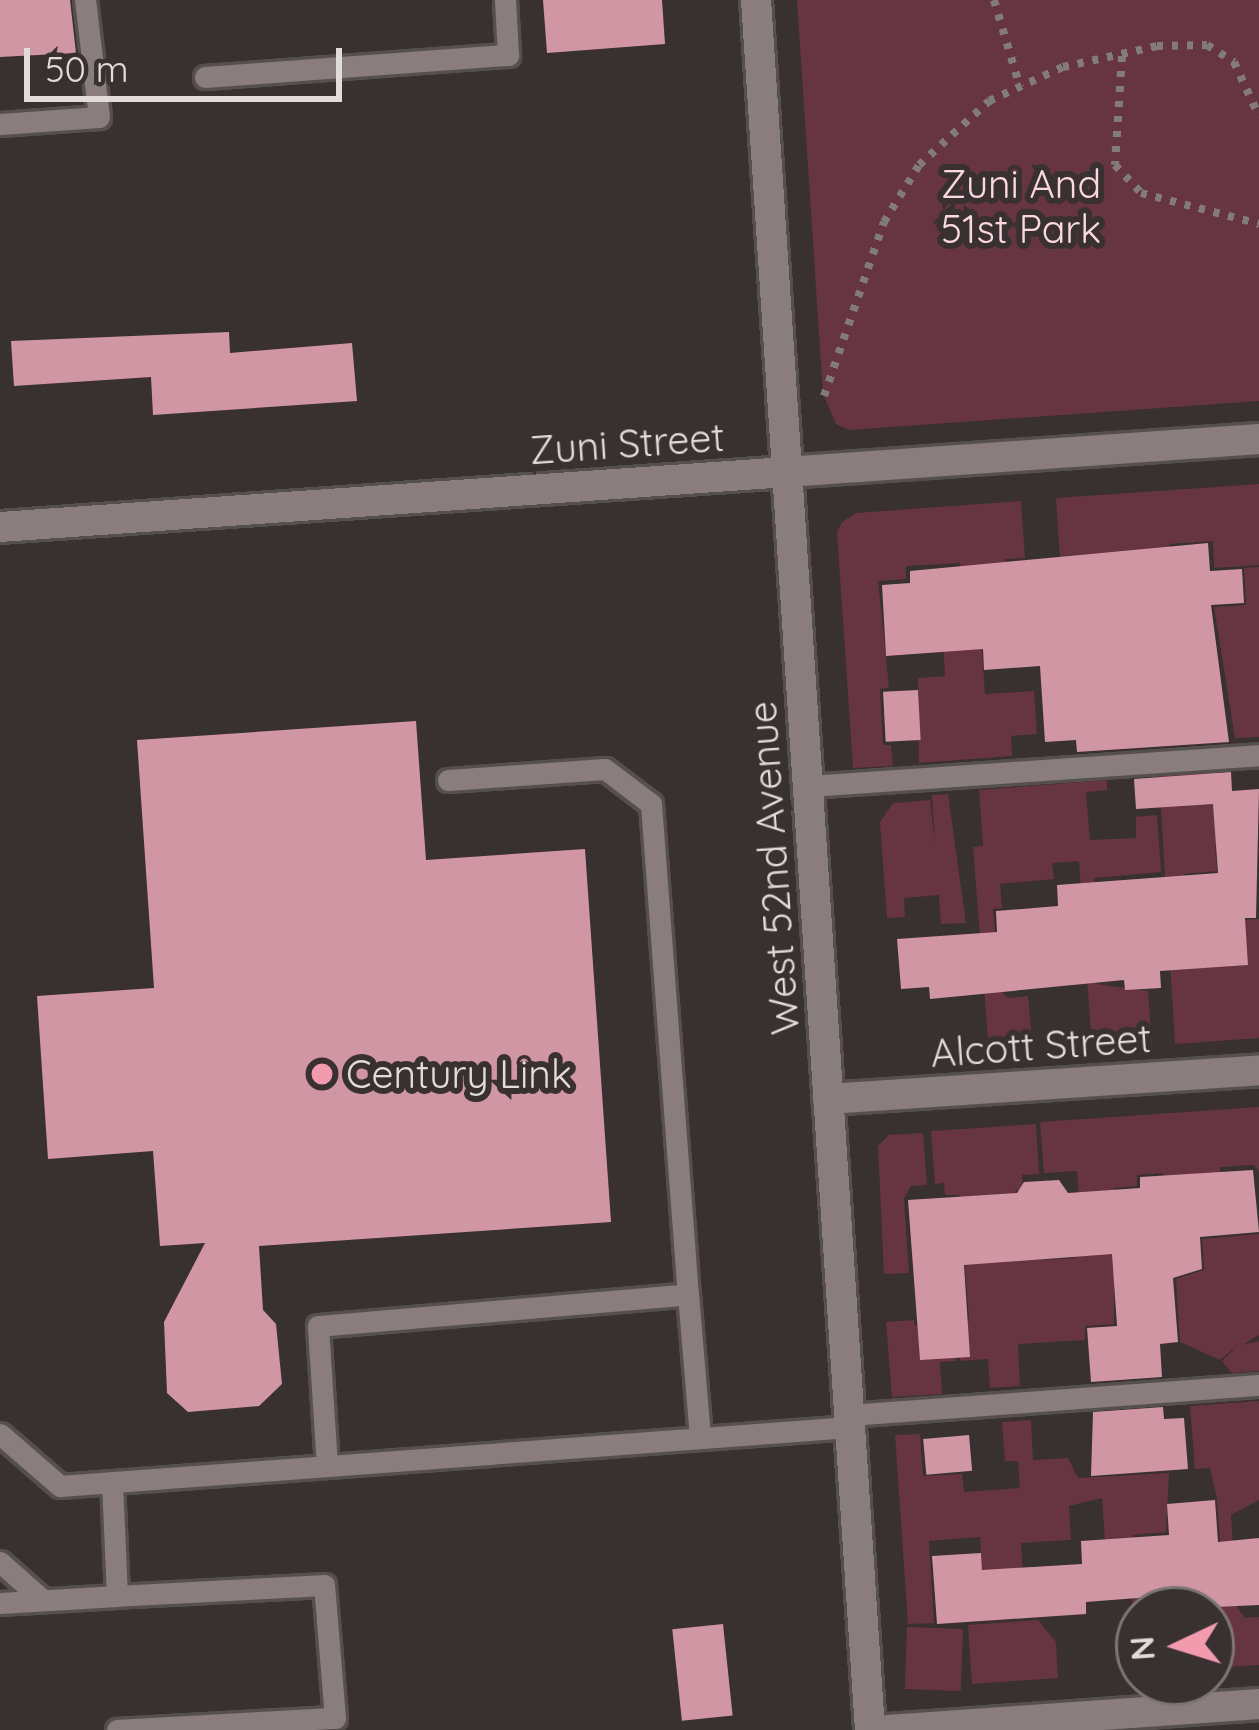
<!DOCTYPE html>
<style>
body{margin:0}
#map{position:relative;width:1259px;height:1730px;overflow:hidden;background:#393031;font-family:Quicksand,sans-serif}
div>[style]{position:absolute}
[style*='--x']{left:calc(var(--x)*1px);top:calc(var(--y)*1px);width:calc(var(--w)*1px);rotate:calc(var(--a)*1deg)}
.green>*{inset:0;background:#663541;transform-origin:0 0}
.building>*{inset:0;background:#d196a3;transform-origin:0 0}
.path>*{height:8px;margin-top:-4px;transform-origin:0;background:repeating-linear-gradient(90deg,#827a7b 0 6px,transparent 0 15px)}
.roads{filter:drop-shadow(3px 0 #564f50) drop-shadow(-3px 0 #564f50) drop-shadow(0 3px #564f50) drop-shadow(0 -3px #564f50)}
.service>*{height:21px;margin:-10.5px;padding:0 10.5px;transform-origin:10.5px;border-radius:10.5px;background:#897d7f}
.minor>*{height:30px;margin:-15px;padding:0 15px;transform-origin:15px;border-radius:15px;background:#897d7f}
.tertiary>*{height:30px;margin:-15px;padding:0 15px;transform-origin:15px;border-radius:15px;background:#897d7f}
.dots>*{width:33px;height:33px;translate:-50% -50%;box-sizing:border-box;border:6px solid #393031;border-radius:50%}
span{translate:-50% -50%;white-space:nowrap;text-align:center;line-height:1.15;-webkit-text-stroke:12px #393031;paint-order:stroke}
.park-label{font-size:39px;color:#fbd7de}
.street-label{font-size:39px;color:#e1dbdc}
.poi-label{font-size:39px;color:#e1dbdc}
.left{translate:0 -50%;text-align:left}
.north{position:absolute;left:1115px;top:1586px;width:120px;height:120px;box-sizing:border-box;background:#393031;border:3px solid #7c7475;border-radius:50%;rotate:266deg;font-size:33px;font-weight:700;line-height:48px;text-align:center;color:#e1dbdc}
.north::after{content:'';display:block;margin:auto;width:42px;height:54px;background:#f29aae;clip-path:polygon(50% 0,100% 100%,50% 72%,0 100%)}
.scale{position:absolute;left:24px;top:48px;width:318px;height:54px;box-sizing:border-box;border:6px solid #e1dbdc;border-top:0;padding-left:15px;font-size:36px;line-height:42px;white-space:nowrap;color:#e1dbdc;-webkit-text-stroke:9px #393031;paint-order:stroke}
</style>
<div id="map">
<div class="green">
<div style="clip-path:polygon(797px 0,1259px 0,1259px 401px,849px 430px,836px 424px,823px 394px)"></div>
<div style="clip-path:polygon(1259px 484px,1259px 565px,1214px 568px,1213px 541px,1169px 544px,1174px 615px,1137px 551px,1067px 556px,1064px 618px,1056px 498px)"></div>
<div style="clip-path:polygon(1021px 501px,1025px 558px,1005px 559px,1006px 574px,962px 577px,960px 563px,906px 566px,906px 579px,878px 581px,889px 688px,880px 689px,883px 745px,891px 745px,893px 766px,853px 768px,837px 532px,842px 522px,856px 513px)"></div>
<div style="clip-path:polygon(1259px 567px,1259px 737px,1235px 738px,1214px 607px,1246px 605px,1244px 568px)"></div>
<div style="clip-path:polygon(977px 580px,985px 694px,1034px 691px,1037px 734px,1011px 736px,1012px 756px,919px 763px,918px 678px,945px 676px,943px 640px)"></div>
<div style="clip-path:polygon(1219px 770px,1225px 845px,1215px 846px,1217px 871px,1184px 874px,1184px 969px,1248px 965px,1245px 920px,1259px 919px,1259px 1038px,1175px 1044px,1159px 775px)"></div>
<div style="clip-path:polygon(1107px 780px,1107px 790px,1086px 792px,1090px 840px,1136px 838px,1136px 817px,1157px 815px,1161px 872px,1094px 878px,1096px 984px,1148px 991px,1152px 1045px,1092px 1049px,1079px 861px,1052px 863px,1054px 879px,1000px 884px,1002px 908px,993px 909px,1000px 989px,1008px 998px,1028px 996px,1032px 1040px,1024px 1050px,999px 1051px,988px 1039px,973px 847px,983px 846px,979px 790px)"></div>
<div style="clip-path:polygon(948px 794px,966px 923px,941px 924px,939px 895px,904px 898px,905px 917px,887px 918px,880px 822px,893px 803px,930px 800px,935px 844px,932px 795px)"></div>
<div style="clip-path:polygon(1259px 1107px,1259px 1172px,1254px 1165px,1220px 1167px,1220px 1175px,1165px 1183px,1163px 1173px,1137px 1175px,1137px 1186px,1114px 1188px,1114px 1324px,1085px 1326px,1085px 1340px,1018px 1344px,1020px 1386px,990px 1388px,988px 1359px,960px 1361px,957px 1323px,969px 1321px,960px 1195px,945px 1195px,944px 1183px,935px 1184px,931px 1131px,1036px 1124px,1039px 1174px,1022px 1175px,1023px 1189px,1015px 1191px,1019px 1261px,1075px 1258px,1075px 1243px,1082px 1241px,1077px 1171px,1044px 1173px,1040px 1122px)"></div>
<div style="clip-path:polygon(923px 1133px,927px 1185px,911px 1186px,904px 1198px,909px 1273px,884px 1274px,878px 1146px,889px 1135px)"></div>
<div style="clip-path:polygon(1259px 1234px,1259px 1335px,1242px 1345px,1259px 1341px,1259px 1371px,1232px 1373px,1222px 1361px,1239px 1344px,1220px 1360px,1180px 1342px,1176px 1279px,1204px 1270px,1202px 1239px)"></div>
<div style="clip-path:polygon(914px 1320px,915px 1326px,954px 1324px,956px 1361px,940px 1362px,942px 1394px,892px 1397px,886px 1322px)"></div>
<div style="clip-path:polygon(1259px 1401px,1259px 1500px,1231px 1515px,1237px 1607px,1245px 1618px,1259px 1617px,1259px 1665px,1211px 1668px,1211px 1610px,1193px 1610px,1192px 1597px,1222px 1570px,1217px 1499px,1210px 1468px,1195px 1469px,1190px 1406px)"></div>
<div style="clip-path:polygon(1031px 1420px,1033px 1460px,1068px 1458px,1078px 1478px,1169px 1473px,1166px 1532px,1133px 1535px,1138px 1599px,1148px 1599px,1149px 1610px,1133px 1607px,1128px 1540px,1105px 1541px,1102px 1498px,1069px 1506px,1071px 1540px,1021px 1543px,1026px 1618px,986px 1621px,980px 1537px,929px 1541px,934px 1623px,908px 1624px,895px 1435px,920px 1434px,923px 1476px,962px 1474px,964px 1492px,1020px 1488px,1018px 1461px,1005px 1461px,1002px 1422px)"></div>
<div style="clip-path:polygon(1038px 1620px,1056px 1642px,1058px 1678px,972px 1684px,968px 1625px)"></div>
<div style="left:907px;top:1627px;width:56px;height:62px;rotate:2deg"></div>
</div>
<div class="building">
<div style="clip-path:polygon(0 0,70px 0,76px 53px,0 57px)"></div>
<div style="clip-path:polygon(543px 0,662px 0,665px 44px,547px 53px)"></div>
<div style="clip-path:polygon(229px 332px,230px 353px,352px 343px,357px 401px,153px 415px,151px 377px,14px 386px,11px 341px)"></div>
<div style="clip-path:polygon(1208px 543px,1210px 571px,1242px 569px,1244px 603px,1211px 605px,1229px 742px,1077px 752px,1076px 740px,1045px 742px,1040px 666px,984px 670px,983px 649px,886px 656px,882px 585px,910px 583px,910px 571px)"></div>
<div style="left:918px;top:690px;width:50px;height:35px;rotate:87deg"></div>
<div style="clip-path:polygon(416px 721px,426px 860px,585px 849px,611px 1222px,259px 1246px,263px 1310px,276px 1324px,282px 1384px,259px 1406px,188px 1412px,167px 1393px,164px 1322px,205px 1243px,160px 1246px,153px 1151px,48px 1159px,37px 996px,154px 988px,137px 740px)"></div>
<div style="clip-path:polygon(1231px 772px,1232px 791px,1259px 789px,1256px 918px,1245px 918px,1248px 965px,1160px 971px,1161px 988px,1125px 990px,1124px 980px,930px 999px,929px 987px,901px 989px,897px 939px,997px 932px,996px 911px,1058px 906px,1057px 885px,1218px 873px,1213px 804px,1136px 809px,1134px 779px)"></div>
<div style="clip-path:polygon(1253px 1170px,1259px 1232px,1200px 1237px,1202px 1269px,1173px 1278px,1178px 1342px,1160px 1344px,1162px 1377px,1091px 1382px,1087px 1328px,1117px 1326px,1112px 1254px,964px 1265px,970px 1357px,920px 1360px,908px 1200px,1017px 1193px,1024px 1182px,1059px 1180px,1068px 1193px,1140px 1188px,1140px 1177px)"></div>
<div style="clip-path:polygon(1163px 1407px,1164px 1419px,1184px 1418px,1188px 1469px,1091px 1476px,1093px 1412px)"></div>
<div style="left:969px;top:1435px;width:36px;height:46px;rotate:85deg"></div>
<div style="clip-path:polygon(1215px 1500px,1218px 1542px,1259px 1538px,1259px 1605px,1151px 1610px,1150px 1597px,1086px 1602px,1086px 1614px,937px 1624px,932px 1556px,981px 1553px,982px 1570px,1082px 1564px,1081px 1541px,1169px 1535px,1167px 1504px)"></div>
<div style="left:723px;top:1624px;width:92px;height:51px;rotate:84deg"></div>
</div>
<div class="path">
<div style="--x:994;--y:0;--w:91;--a:73.4"></div>
<div style="--x:1122;--y:56;--w:109;--a:93.7"></div>
<div style="--x:1115;--y:165;--w:38;--a:47"></div>
<div style="--x:1141;--y:193;--w:122;--a:14.7"></div>
<div style="--x:824;--y:396;--w:184;--a:-71"></div>
<div style="--x:884;--y:222;--w:67;--a:-58.4"></div>
<div style="--x:919;--y:165;--w:95;--a:-42.4"></div>
<div style="--x:989;--y:101;--w:81;--a:-24.7"></div>
<div style="--x:1063;--y:67;--w:96;--a:-12.6"></div>
<div style="--x:1157;--y:46;--w:50;--a:-1.1"></div>
<div style="--x:1207;--y:45;--w:32;--a:32"></div>
<div style="--x:1234;--y:62;--w:60;--a:65.2"></div>
</div>
<div class="roads">
<div class="service">
<div style="--x:205;--y:77;--w:304;--a:-4.2"></div>
<div style="--x:508;--y:55;--w:55;--a:-93.1"></div>
<div style="--x:0;--y:124;--w:99;--a:-4"></div>
<div style="--x:99;--y:117;--w:118;--a:-96.8"></div>
<div style="--x:448;--y:780;--w:157;--a:-4"></div>
<div style="--x:605;--y:769;--w:58;--a:37.3"></div>
<div style="--x:651;--y:804;--w:491;--a:85.7"></div>
<div style="--x:808;--y:786;--w:452;--a:-3.9"></div>
<div style="--x:849;--y:1415;--w:411;--a:-4.2"></div>
<div style="--x:0;--y:1434;--w:79;--a:40.9"></div>
<div style="--x:60;--y:1486;--w:792;--a:-4.27"></div>
<div style="--x:327;--y:1466;--w:140;--a:-93.7"></div>
<div style="--x:318;--y:1326;--w:371;--a:-4.9"></div>
<div style="--x:688;--y:1294;--w:144;--a:85.2"></div>
<div style="--x:0;--y:1562;--w:57;--a:41.5"></div>
<div style="--x:0;--y:1603;--w:117;--a:-3.4"></div>
<div style="--x:117;--y:1596;--w:114;--a:-92.5"></div>
<div style="--x:117;--y:1730;--w:218;--a:-3.2"></div>
<div style="--x:335;--y:1718;--w:133;--a:-94.7"></div>
<div style="--x:324;--y:1585;--w:207;--a:177"></div>
</div>
<div class="minor">
<div style="--x:0;--y:527;--w:789;--a:-4"></div>
<div style="--x:828;--y:1099;--w:432;--a:-3.8"></div>
<div style="--x:889;--y:1730;--w:371;--a:-4"></div>
</div>
<div class="tertiary">
<div style="--x:756;--y:0;--w:1734;--a:86.23"></div>
<div style="--x:787;--y:472;--w:473;--a:-4"></div>
</div>
</div>
<div class="dots">
<div style="left:322px;top:1074px;background:#f29aae"></div>
</div>
<div class="park-label">
<span style="left:1021px;top:207px">Zuni And<br>51st Park</span>
</div>
<div class="street-label">
<span style="left:627px;top:444px;rotate:-4deg">Zuni Street</span>
<span style="left:774px;top:868px;rotate:-94deg">West 52nd Avenue</span>
<span style="left:1041px;top:1046px;rotate:-4deg">Alcott Street</span>
</div>
<div class="poi-label">
<span class="left" style="left:346px;top:1074px">Century Link</span>
</div>
<div class="north">N</div>
<div class="scale">50 m</div>
</div>
